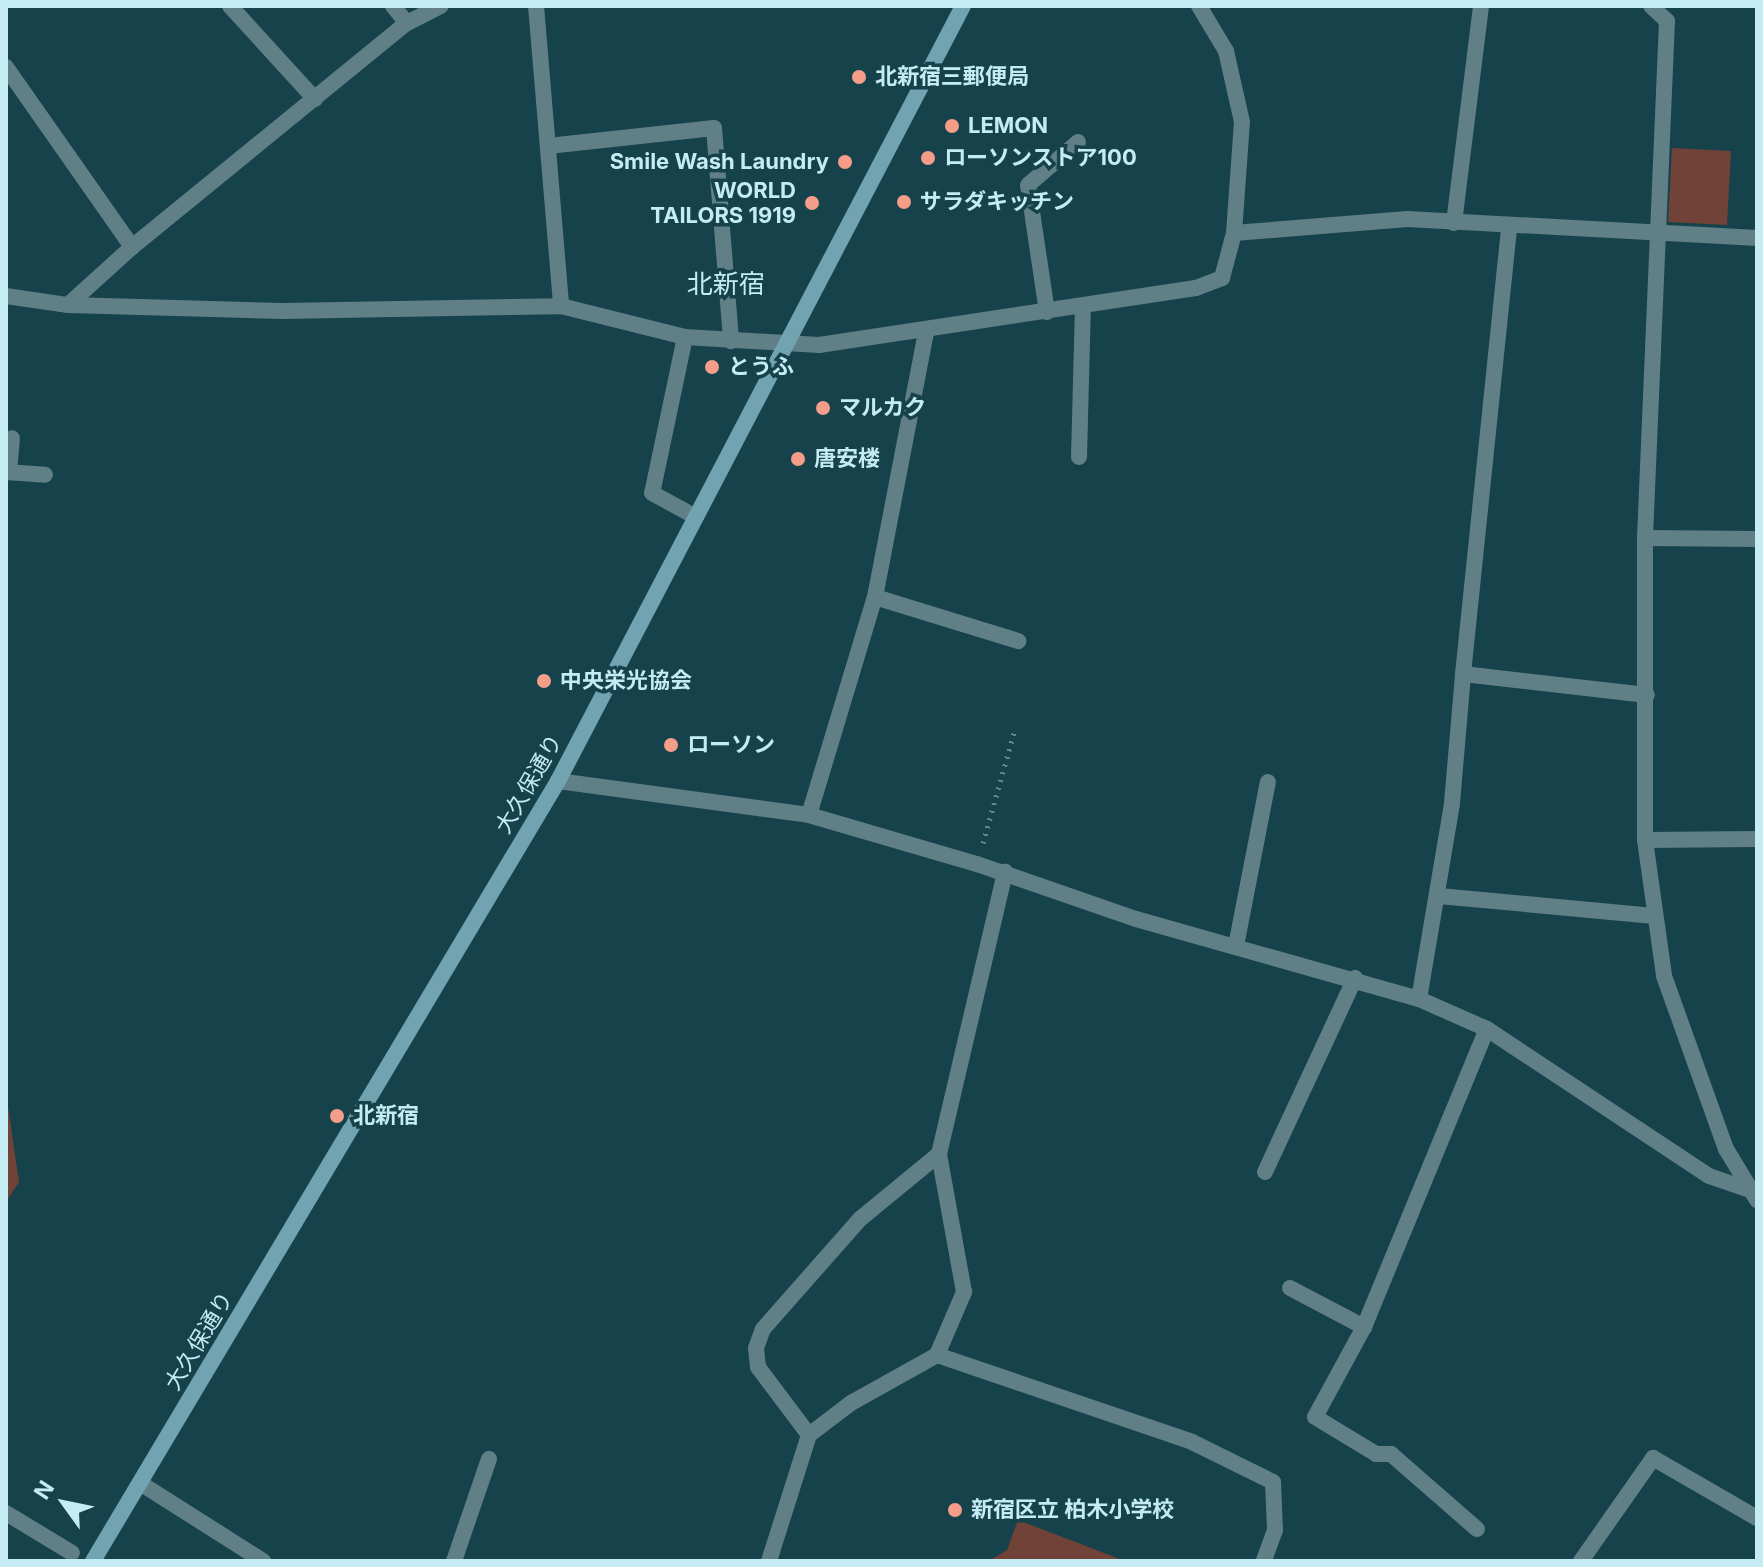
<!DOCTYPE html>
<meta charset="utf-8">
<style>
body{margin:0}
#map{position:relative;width:1763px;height:1567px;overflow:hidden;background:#16424b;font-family:Inter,"Noto Sans JP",sans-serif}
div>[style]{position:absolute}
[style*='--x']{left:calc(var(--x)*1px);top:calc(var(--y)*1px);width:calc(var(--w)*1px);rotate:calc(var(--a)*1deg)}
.green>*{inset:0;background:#714237;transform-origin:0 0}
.path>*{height:5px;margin-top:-2.5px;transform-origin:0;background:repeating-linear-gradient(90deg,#5f8891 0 2px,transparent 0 8px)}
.service>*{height:16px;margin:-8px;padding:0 8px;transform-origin:8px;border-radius:8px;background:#607f86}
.minor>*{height:16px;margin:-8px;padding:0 8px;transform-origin:8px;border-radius:8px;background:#607f86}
.secondary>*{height:16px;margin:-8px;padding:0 8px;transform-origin:8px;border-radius:8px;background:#71a4b0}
.dots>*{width:22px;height:22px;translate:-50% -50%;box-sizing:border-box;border:4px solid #16424b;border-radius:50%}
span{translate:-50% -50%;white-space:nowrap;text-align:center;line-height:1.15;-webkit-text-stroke:7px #16424b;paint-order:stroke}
.poi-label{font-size:22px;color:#c5ebf4;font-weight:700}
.left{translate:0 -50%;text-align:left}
.right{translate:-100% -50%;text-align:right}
.street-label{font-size:22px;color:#c5ebf4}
.quarter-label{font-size:26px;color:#c5ebf4}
.frame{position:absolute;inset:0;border:8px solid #c5ebf4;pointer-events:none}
.north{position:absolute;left:24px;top:1463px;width:80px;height:80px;-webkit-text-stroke:6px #16424b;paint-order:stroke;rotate:303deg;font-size:22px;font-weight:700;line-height:32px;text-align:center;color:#c5ebf4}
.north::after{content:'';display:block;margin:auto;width:28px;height:36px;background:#c5ebf4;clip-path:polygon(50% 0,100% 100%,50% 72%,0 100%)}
</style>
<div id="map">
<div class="green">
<div style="left:1672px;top:148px;width:59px;height:74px;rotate:3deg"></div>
<div style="clip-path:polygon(6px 1092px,19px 1182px,6px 1202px)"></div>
<div style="clip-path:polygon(1018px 1520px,1125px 1561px,989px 1561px,1007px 1550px)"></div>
</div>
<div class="path">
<div style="--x:983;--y:843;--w:118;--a:-74.3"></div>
</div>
<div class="service">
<div style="--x:230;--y:6;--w:126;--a:47.6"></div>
<div style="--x:393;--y:6;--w:22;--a:51"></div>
<div style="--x:536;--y:6;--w:301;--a:85.2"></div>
<div style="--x:6;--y:67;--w:220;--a:55"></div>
<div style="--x:1454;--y:223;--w:219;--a:-82.9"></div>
<div style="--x:1047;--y:312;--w:128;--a:-98.5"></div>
<div style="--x:1028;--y:185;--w:66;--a:-40.7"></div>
<div style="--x:1079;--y:457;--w:150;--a:-88.5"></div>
<div style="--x:875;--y:597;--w:150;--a:17.1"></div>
<div style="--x:809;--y:815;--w:228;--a:-73.2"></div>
<div style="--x:875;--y:597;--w:270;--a:-79.1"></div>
<div style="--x:1645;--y:840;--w:112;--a:-0.5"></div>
<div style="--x:1439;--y:896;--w:216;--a:5.3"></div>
<div style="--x:1236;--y:946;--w:167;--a:-79"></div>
<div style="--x:1419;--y:999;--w:199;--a:-80.4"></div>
<div style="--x:1452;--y:803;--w:129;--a:-85.1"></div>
<div style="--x:1463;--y:674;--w:185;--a:6.5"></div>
<div style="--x:1265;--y:1172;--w:214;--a:-65.1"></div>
<div style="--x:1364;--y:1327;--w:102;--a:118.6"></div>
<div style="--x:1315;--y:1417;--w:71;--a:31.2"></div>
<div style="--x:1376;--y:1454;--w:15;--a:0"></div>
<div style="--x:1391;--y:1454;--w:114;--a:41.1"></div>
<div style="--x:6;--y:1513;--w:77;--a:31.2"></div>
</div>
<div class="minor">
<div style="--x:1651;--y:6;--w:22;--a:43"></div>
<div style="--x:1667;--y:21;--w:517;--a:92.44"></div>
<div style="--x:1645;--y:538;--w:302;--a:90"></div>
<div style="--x:1645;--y:840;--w:137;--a:82"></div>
<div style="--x:1664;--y:976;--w:184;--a:70.3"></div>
<div style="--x:1726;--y:1149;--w:60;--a:58.7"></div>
<div style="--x:548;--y:146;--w:167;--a:-6.2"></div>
<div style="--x:714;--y:128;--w:214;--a:85.4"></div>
<div style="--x:1234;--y:233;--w:174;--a:-4.6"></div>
<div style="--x:1407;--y:219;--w:351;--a:3.1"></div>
<div style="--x:6;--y:296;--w:63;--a:8.3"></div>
<div style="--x:68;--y:305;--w:214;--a:1.6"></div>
<div style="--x:282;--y:311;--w:279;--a:-1"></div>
<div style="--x:561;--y:306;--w:128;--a:14"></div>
<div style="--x:685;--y:337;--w:134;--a:3.4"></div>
<div style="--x:819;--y:345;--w:381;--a:-8.6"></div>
<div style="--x:1196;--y:288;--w:28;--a:-21"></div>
<div style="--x:1222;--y:278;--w:47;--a:-75.1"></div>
<div style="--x:1234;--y:233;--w:111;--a:-85.9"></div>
<div style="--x:1242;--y:122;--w:73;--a:-102.7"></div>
<div style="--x:1226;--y:51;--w:52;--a:-121"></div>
<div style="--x:68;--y:305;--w:86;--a:-42.2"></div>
<div style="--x:132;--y:247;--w:355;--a:-39.2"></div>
<div style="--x:407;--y:23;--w:38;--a:-27"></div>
<div style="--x:685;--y:337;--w:159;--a:101.9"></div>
<div style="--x:652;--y:493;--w:50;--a:28.6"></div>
<div style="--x:6;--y:472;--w:39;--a:4"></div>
<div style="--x:9;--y:472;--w:34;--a:-85"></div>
<div style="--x:1645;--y:538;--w:112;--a:0.5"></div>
<div style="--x:1463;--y:674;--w:448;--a:-84.1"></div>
<div style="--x:558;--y:781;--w:253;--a:7.7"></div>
<div style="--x:809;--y:815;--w:175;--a:16.3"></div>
<div style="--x:977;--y:864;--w:168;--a:19.1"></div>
<div style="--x:1136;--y:919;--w:294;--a:15.8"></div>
<div style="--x:1419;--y:999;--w:74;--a:23.8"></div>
<div style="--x:1487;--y:1029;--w:266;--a:33.5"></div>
<div style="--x:1709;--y:1176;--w:40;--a:18.9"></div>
<div style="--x:1290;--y:1288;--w:84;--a:27.8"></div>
<div style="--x:1364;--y:1327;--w:322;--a:-67.6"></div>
<div style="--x:937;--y:1355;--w:69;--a:-66.8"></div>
<div style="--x:964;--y:1292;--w:140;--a:-100.3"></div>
<div style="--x:809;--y:1435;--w:85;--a:-126.9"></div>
<div style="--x:758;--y:1367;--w:19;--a:-96"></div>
<div style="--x:756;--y:1348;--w:20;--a:-70"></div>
<div style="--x:763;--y:1329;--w:147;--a:-48.6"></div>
<div style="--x:860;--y:1219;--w:102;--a:-39.4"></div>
<div style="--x:939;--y:1154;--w:290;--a:-76.8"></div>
<div style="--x:140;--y:1483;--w:146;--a:32.4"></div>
<div style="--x:454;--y:1561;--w:108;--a:-71.1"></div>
<div style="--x:769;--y:1561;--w:132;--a:-72.4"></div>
<div style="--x:809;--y:1435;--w:53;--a:-37.3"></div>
<div style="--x:851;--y:1403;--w:98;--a:-29.2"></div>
<div style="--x:937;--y:1355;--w:269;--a:18.8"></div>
<div style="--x:1192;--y:1442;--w:90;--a:26.3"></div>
<div style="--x:1273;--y:1482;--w:48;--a:87.6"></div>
<div style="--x:1275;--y:1530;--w:33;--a:110"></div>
<div style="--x:1581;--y:1561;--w:126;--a:-55"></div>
<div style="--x:1653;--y:1458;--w:120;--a:30"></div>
</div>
<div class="secondary">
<div style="--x:93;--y:1561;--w:908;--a:-59.2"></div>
<div style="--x:558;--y:781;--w:874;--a:-62.41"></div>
</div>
<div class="dots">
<div style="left:859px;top:77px;background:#f49e8a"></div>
<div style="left:952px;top:126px;background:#f49e8a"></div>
<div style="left:928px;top:158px;background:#f49e8a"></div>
<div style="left:845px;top:162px;background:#f49e8a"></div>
<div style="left:904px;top:202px;background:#f49e8a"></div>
<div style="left:812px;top:203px;background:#f49e8a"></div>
<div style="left:712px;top:367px;background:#f49e8a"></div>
<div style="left:823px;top:408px;background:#f49e8a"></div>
<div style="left:798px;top:459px;background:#f49e8a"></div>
<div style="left:544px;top:681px;background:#f49e8a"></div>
<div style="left:671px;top:745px;background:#f49e8a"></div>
<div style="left:337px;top:1116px;background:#f49e8a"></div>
<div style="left:955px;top:1510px;background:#f49e8a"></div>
</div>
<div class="poi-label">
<span class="left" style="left:875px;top:77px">北新宿三郵便局</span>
<span class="left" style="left:968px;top:126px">LEMON</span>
<span class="left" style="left:944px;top:158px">ローソンストア100</span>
<span class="right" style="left:829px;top:162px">Smile Wash Laundry</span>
<span class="right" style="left:796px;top:203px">WORLD<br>TAILORS 1919</span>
<span class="left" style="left:920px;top:202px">サラダキッチン</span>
<span class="left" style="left:728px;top:367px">とうふ</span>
<span class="left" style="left:839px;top:408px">マルカク</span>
<span class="left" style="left:814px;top:459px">唐安楼</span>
<span class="left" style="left:560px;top:681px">中央栄光協会</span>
<span class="left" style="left:687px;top:745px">ローソン</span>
<span class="left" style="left:353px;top:1116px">北新宿</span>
<span class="left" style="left:971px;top:1510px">新宿区立 柏木小学校</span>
</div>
<div class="street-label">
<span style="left:529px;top:784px;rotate:-60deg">大久保通り</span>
<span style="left:199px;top:1341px;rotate:-59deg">大久保通り</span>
</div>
<div class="quarter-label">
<span style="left:726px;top:284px">北新宿</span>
</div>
<div class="frame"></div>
<div class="north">N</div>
</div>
